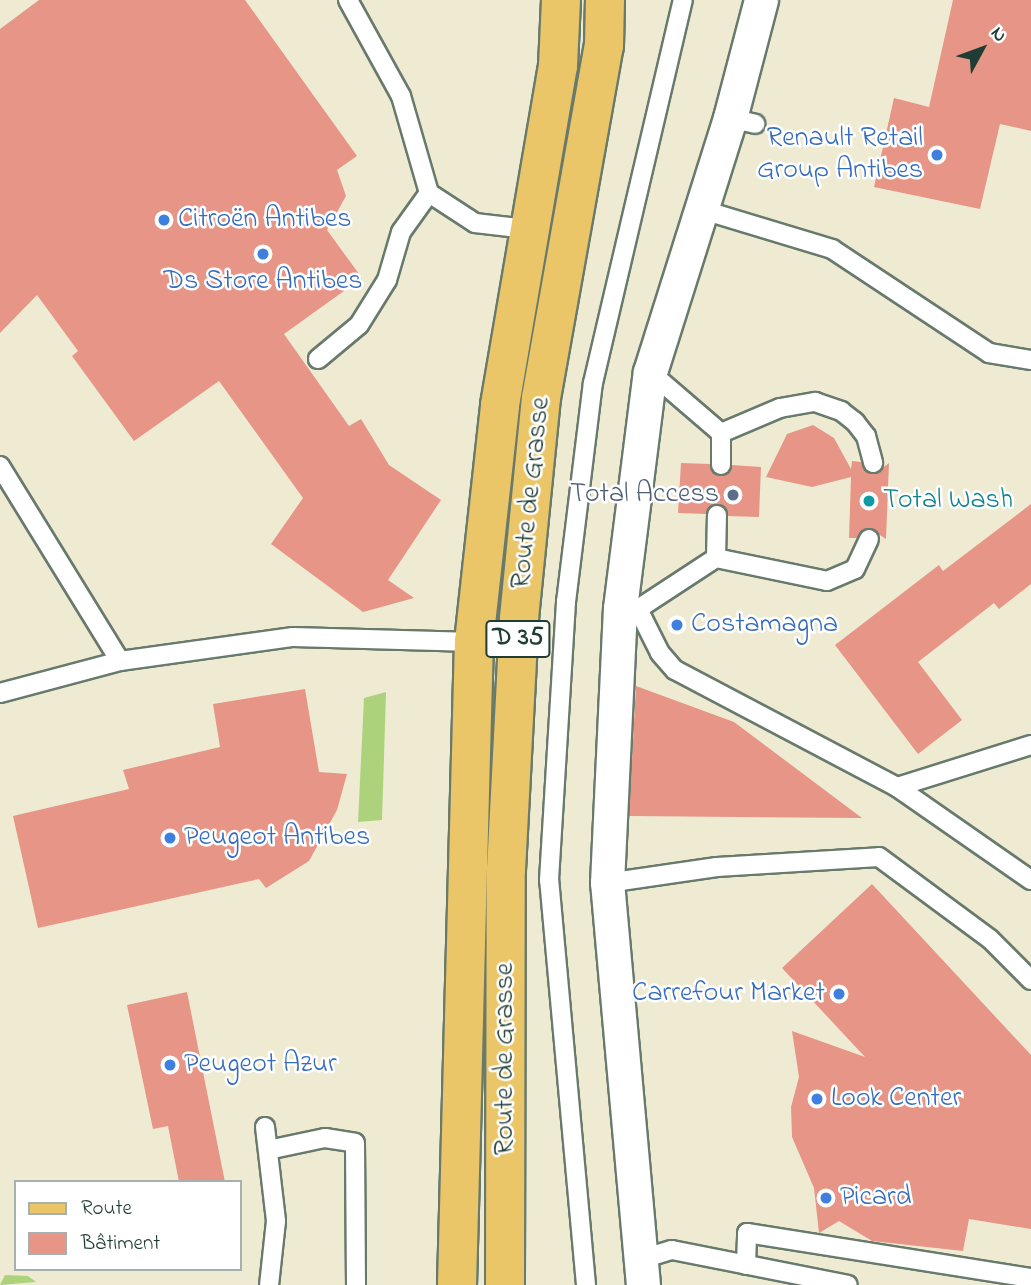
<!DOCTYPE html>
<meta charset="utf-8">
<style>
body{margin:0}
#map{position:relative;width:1031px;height:1285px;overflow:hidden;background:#efebd3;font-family:"Indie Flower",sans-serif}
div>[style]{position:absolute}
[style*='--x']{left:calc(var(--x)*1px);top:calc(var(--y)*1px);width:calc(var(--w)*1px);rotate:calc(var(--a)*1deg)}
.green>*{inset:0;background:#add27c}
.building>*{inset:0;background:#e79586}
.roads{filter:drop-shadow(2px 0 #687a6c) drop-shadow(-2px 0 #687a6c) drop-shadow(0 2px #687a6c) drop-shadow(0 -2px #687a6c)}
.lane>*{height:18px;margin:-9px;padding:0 9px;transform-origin:9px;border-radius:9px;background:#fff}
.street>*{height:33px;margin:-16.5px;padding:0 16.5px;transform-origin:16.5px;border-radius:16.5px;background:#fff}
.primary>*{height:38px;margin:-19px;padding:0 19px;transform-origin:19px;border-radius:19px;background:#eac669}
.dots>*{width:19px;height:19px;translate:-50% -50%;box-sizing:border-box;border:4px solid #fff;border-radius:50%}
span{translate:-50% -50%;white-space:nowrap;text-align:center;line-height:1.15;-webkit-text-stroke:5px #fff;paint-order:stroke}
.shield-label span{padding:2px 5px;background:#fff;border:2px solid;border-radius:5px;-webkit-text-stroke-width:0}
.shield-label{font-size:26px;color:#1f3d34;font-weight:700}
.shop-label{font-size:28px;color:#366cbe}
.right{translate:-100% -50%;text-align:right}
.left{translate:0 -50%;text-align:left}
.street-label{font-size:28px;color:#1f3d34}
.service-label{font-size:28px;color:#4e5e75}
.culture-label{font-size:28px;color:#0d838f}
.legend{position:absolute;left:14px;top:1180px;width:228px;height:91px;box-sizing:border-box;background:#fff;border:2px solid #a5b1ae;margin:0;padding:9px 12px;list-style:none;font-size:21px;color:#1f3d34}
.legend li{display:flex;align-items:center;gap:14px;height:35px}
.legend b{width:35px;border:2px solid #a5b1ae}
.north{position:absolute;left:947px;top:14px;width:70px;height:70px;-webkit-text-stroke:5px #fff;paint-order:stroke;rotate:49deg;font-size:19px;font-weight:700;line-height:28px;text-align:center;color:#1f3d34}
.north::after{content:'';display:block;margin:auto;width:24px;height:32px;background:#1f3d34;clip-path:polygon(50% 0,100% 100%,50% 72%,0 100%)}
</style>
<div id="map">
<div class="green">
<div style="clip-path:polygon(386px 692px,382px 820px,358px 822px,364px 698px)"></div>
<div style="clip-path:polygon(5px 1275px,28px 1276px,36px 1282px,0 1285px)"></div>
</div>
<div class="building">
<div style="clip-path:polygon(39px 0,245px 0,357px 156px,337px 170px,346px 196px,327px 230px,362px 278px,284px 334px,349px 426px,361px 419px,389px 465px,441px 500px,388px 580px,414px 598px,363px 612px,271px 544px,303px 498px,219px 381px,134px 441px,72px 356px,78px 351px,37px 295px,0 333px,0 29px)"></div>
<div style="clip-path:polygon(953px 0,1031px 0,1031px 131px,1000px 124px,980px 209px,874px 187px,894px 98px,929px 107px)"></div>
<div style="clip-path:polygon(813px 425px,834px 438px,851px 469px,852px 461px,861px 462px,865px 471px,875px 474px,889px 463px,886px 539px,869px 528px,857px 538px,849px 538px,851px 477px,812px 487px,766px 477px,787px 434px)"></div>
<div style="clip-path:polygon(681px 463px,710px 464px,720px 476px,732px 465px,761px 467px,759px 517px,728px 516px,718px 504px,706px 514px,678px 513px)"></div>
<div style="clip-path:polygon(1031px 504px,1031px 584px,999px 609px,994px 603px,918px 662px,962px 720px,918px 754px,835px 645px,939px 565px,943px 571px)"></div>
<div style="clip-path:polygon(636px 686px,734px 722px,862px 818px,629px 816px)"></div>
<div style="clip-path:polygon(305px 689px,319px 772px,347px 774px,337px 810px,309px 861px,266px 888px,259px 879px,38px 928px,13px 816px,129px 789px,123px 770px,220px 747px,213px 704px)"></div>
<div style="clip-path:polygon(872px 884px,1031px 1055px,1031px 1229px,969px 1219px,963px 1251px,872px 1241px,839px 1221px,819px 1233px,814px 1188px,792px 1137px,791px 1107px,799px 1077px,792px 1031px,865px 1057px,782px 968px)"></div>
<div style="clip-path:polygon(187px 992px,225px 1182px,179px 1182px,168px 1126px,153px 1129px,127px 1005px)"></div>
</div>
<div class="roads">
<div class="lane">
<div style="--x:348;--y:0;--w:110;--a:61.1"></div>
<div style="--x:401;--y:96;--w:101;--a:73.9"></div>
<div style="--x:429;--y:193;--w:55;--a:33.1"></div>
<div style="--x:475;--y:223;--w:52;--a:6.6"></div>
<div style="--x:730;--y:118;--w:26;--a:13"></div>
<div style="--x:703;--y:210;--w:135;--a:16.8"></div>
<div style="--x:832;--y:249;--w:188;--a:33.5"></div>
<div style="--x:989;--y:353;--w:43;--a:9.5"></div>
<div style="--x:318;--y:359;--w:53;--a:-39.7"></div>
<div style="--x:359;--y:325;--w:53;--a:-58.1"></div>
<div style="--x:387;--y:280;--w:50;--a:-73.7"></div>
<div style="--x:401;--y:232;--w:48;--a:-54.3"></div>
<div style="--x:650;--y:372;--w:94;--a:40.7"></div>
<div style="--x:721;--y:433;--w:32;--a:90"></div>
<div style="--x:721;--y:433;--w:64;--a:-23"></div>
<div style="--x:780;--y:408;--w:36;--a:-10"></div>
<div style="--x:815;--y:402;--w:28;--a:19"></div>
<div style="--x:841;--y:411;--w:18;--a:38"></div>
<div style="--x:855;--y:422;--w:18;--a:52"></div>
<div style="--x:866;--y:436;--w:28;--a:75"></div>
<div style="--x:0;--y:466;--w:229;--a:58.4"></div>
<div style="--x:716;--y:558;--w:113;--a:11.7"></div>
<div style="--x:827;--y:581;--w:30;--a:-23"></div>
<div style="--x:855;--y:569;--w:33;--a:-65"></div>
<div style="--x:627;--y:609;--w:11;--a:0"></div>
<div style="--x:638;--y:609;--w:93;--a:-33.2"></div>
<div style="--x:716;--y:558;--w:43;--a:-88.7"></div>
<div style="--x:638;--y:609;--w:49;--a:63.4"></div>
<div style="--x:660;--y:653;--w:23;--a:49"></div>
<div style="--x:675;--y:670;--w:251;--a:27.8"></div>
<div style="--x:897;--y:787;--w:163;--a:34.8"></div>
<div style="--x:0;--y:693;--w:124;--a:-14.9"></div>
<div style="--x:120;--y:661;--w:175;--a:-7.9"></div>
<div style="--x:293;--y:637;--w:181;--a:1.6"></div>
<div style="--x:897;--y:787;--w:140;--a:-17.4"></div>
<div style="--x:607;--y:883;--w:111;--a:-8.3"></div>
<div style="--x:717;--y:867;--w:162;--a:-3.5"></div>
<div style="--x:879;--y:857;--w:138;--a:36.5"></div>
<div style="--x:990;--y:939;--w:58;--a:45"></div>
<div style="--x:265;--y:1127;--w:95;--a:83.3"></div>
<div style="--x:276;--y:1221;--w:64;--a:96.2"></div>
<div style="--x:268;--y:1150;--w:58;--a:-11.9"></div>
<div style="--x:325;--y:1138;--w:30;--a:9"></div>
<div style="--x:355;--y:1143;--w:142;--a:89.6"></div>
<div style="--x:642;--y:1259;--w:31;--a:-17"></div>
<div style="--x:672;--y:1250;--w:179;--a:11.2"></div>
<div style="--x:746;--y:1265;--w:32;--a:-88"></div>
<div style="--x:747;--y:1233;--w:288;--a:9"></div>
<div style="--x:586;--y:1285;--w:407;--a:-95.2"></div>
<div style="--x:549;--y:880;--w:279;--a:-86.5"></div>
<div style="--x:566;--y:602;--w:221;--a:-83"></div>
<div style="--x:593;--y:383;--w:393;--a:-76.8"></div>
</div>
<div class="street">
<div style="--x:643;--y:1285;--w:404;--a:-95.1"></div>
<div style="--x:607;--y:883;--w:275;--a:-87.3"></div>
<div style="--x:620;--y:608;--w:238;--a:-82.8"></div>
<div style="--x:650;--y:372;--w:266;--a:-72.5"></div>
<div style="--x:730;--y:118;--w:122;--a:-75.3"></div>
</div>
<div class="primary">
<div style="--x:457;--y:1285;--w:643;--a:-88.49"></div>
<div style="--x:474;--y:642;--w:238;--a:-83.7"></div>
<div style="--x:500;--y:405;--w:344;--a:-80.3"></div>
<div style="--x:558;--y:66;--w:66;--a:-87.4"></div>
<div style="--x:505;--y:1285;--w:415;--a:-89.9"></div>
<div style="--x:506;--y:870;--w:252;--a:-87"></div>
<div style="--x:519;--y:618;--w:221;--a:-84.3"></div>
<div style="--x:541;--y:398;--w:358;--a:-79.9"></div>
<div style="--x:604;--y:46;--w:46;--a:-88.8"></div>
</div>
</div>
<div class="dots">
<div style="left:937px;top:155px;background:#3f7fe0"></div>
<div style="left:164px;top:220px;background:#3f7fe0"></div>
<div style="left:263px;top:254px;background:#3f7fe0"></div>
<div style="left:733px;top:495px;background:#5c6f8a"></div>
<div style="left:869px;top:501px;background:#0f9aa8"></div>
<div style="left:677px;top:625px;background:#3f7fe0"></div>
<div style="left:170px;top:838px;background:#3f7fe0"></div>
<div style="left:839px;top:994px;background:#3f7fe0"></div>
<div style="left:170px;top:1065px;background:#3f7fe0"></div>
<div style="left:817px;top:1099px;background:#3f7fe0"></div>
<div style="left:826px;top:1198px;background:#3f7fe0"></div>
</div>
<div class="shield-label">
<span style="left:518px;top:639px">D 35</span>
</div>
<div class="shop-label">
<span class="right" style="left:923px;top:155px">Renault Retail<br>Group Antibes</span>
<span class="left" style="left:178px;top:220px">Citroën Antibes</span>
<span style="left:263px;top:282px">Ds Store Antibes</span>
<span class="left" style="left:691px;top:625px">Costamagna</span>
<span class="left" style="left:184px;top:838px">Peugeot Antibes</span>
<span class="right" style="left:825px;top:994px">Carrefour Market</span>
<span class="left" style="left:184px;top:1065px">Peugeot Azur</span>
<span class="left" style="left:831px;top:1099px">Look Center</span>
<span class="left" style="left:840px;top:1198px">Picard</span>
</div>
<div class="street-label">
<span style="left:532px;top:493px;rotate:-84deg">Route de Grasse</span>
<span style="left:506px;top:1059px;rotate:-90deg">Route de Grasse</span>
</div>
<div class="service-label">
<span class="right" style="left:719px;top:495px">Total Access</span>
</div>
<div class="culture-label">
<span class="left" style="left:883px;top:501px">Total Wash</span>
</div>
<ul class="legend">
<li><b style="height:9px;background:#eac669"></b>Route</li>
<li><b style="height:19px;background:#e79586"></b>Bâtiment</li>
</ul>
<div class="north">N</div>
</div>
